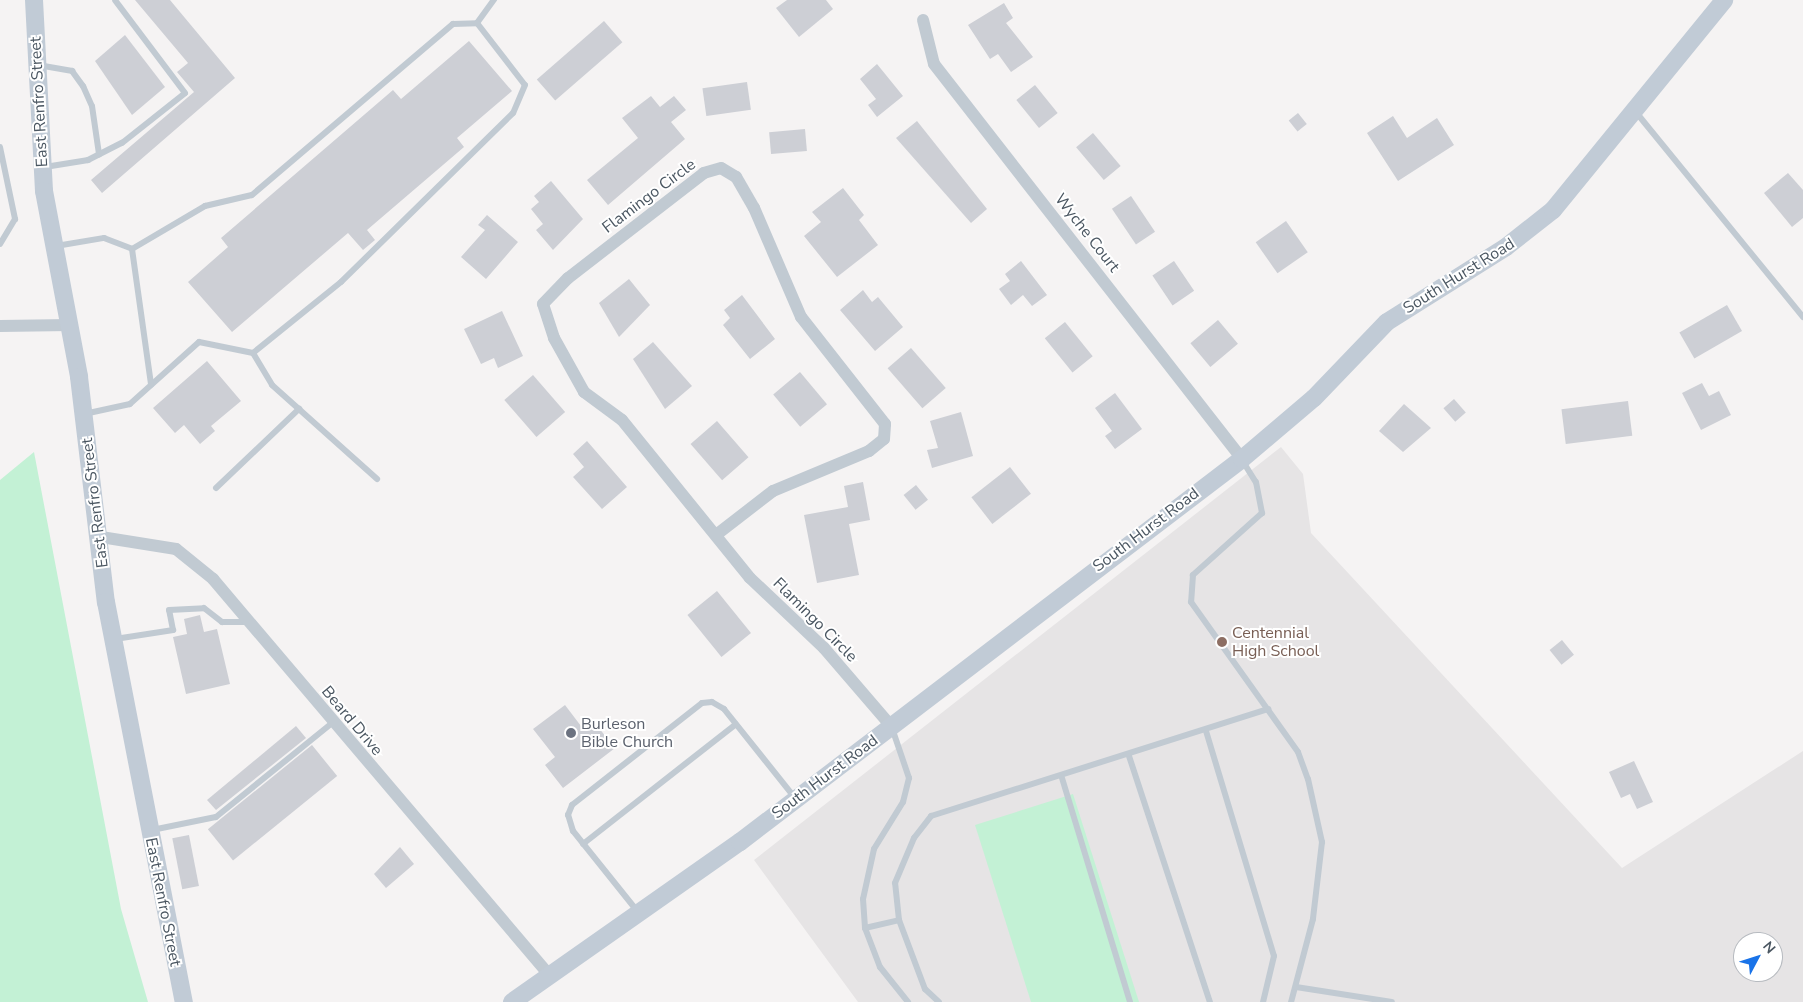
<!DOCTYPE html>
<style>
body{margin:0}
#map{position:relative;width:1803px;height:1002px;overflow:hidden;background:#f5f3f3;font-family:"Nunito Sans",sans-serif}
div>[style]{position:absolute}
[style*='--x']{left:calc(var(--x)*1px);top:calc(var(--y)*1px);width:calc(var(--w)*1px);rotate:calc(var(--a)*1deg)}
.education>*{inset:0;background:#e6e4e5}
.green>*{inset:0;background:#c3f1d5}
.building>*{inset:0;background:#cdcfd5;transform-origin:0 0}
.lane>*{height:6px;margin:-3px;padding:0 3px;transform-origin:3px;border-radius:3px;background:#c1cad2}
.street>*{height:12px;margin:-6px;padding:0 6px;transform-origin:6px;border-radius:6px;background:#c1cad2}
.secondary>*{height:18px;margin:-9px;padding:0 9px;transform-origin:9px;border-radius:9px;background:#c1cbd6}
.dots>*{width:14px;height:14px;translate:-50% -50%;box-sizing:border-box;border:2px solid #fff;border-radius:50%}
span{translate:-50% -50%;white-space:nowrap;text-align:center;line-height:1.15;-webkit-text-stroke:4px #fff;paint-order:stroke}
.street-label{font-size:16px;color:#4a5661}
.education-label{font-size:16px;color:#785e54}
.left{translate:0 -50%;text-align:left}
.worship-label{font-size:16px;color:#5b616d}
.north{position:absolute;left:1733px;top:932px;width:50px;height:50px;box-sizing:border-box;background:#fff;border:1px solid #b7bbc0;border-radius:50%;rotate:50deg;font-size:14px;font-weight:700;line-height:20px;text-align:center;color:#4a5661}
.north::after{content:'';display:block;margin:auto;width:18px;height:22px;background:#1a73e8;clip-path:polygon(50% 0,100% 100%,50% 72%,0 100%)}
</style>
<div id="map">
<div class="education">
<div style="clip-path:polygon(evenodd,1281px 447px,1303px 474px,1311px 533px,1622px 868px,1803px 751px,1803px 1002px,858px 1002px,754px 860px,1281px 447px,1743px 942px,1773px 942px,1773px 972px,1743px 972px,1743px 942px)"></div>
</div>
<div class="green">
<div style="clip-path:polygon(34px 452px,121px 909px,148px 1002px,0 1002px,0 480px)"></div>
<div style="clip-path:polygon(1073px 794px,1139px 1002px,1031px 1002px,975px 825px)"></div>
</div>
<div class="building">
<div style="clip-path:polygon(135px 0,170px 0,235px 78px,102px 193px,91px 180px,194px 92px,177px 72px,188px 63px)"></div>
<div style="clip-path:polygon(787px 0,826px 0,833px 9px,799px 37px,776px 8px)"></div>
<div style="clip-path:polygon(1004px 3px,1013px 18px,1006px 23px,1033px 57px,1011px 72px,998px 54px,990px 59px,968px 25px)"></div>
<div style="left:604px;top:21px;width:28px;height:89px;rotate:49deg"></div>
<div style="clip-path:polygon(125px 35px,165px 87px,132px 115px,95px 61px)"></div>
<div style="clip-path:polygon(469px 41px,512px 91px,457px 138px,464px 147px,367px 230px,375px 240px,363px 250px,348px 233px,232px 332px,188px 282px,228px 247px,221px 238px,393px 90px,401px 99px)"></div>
<div style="clip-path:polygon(877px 64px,903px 96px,877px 117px,868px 105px,876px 99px,860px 79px)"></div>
<div style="left:747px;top:82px;width:28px;height:45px;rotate:82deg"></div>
<div style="left:1035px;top:85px;width:36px;height:24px;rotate:51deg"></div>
<div style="clip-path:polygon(651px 96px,660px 107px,674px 96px,686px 110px,671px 122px,685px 139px,608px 205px,587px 180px,638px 138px,622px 118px)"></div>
<div style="left:1298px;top:113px;width:14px;height:12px;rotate:51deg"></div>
<div style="clip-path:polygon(1393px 116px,1407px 138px,1437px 118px,1454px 145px,1398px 181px,1367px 133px)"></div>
<div style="clip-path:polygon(917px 121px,987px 209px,971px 223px,896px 138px)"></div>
<div style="left:805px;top:129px;width:22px;height:36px;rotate:85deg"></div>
<div style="left:1093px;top:133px;width:43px;height:22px;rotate:50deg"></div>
<div style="clip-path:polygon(1788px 173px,1803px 190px,1803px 218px,1792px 227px,1764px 193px)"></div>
<div style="clip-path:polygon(551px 181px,583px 219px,553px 250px,536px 230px,543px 224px,531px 209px,539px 202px,534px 196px)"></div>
<div style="clip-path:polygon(843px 188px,864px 215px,859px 220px,878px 245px,837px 277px,804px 236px,821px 222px,812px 212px)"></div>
<div style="left:1131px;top:196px;width:43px;height:23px;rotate:56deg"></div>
<div style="clip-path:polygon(487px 215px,518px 242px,486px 279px,461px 257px,485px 230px,478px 225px)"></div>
<div style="left:1286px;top:221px;width:38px;height:37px;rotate:55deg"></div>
<div style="clip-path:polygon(1021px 261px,1047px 295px,1032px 306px,1023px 295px,1011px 305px,999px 289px,1010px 281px,1005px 274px)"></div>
<div style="left:1174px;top:261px;width:36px;height:26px;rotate:56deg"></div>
<div style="clip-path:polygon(629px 279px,650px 305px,619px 337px,599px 303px)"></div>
<div style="clip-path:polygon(863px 290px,872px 302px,878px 297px,903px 327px,875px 351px,840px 310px)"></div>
<div style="clip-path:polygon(742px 295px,775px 339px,750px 359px,723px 325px,730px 318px,724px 310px)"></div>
<div style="left:1727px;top:305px;width:30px;height:55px;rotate:60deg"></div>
<div style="clip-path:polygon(502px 311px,523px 356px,498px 368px,494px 358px,481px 364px,464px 329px)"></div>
<div style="left:1218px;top:320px;width:31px;height:36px;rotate:50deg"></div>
<div style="left:1065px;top:322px;width:44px;height:26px;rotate:51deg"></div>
<div style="clip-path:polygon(653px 342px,692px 386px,665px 409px,633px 359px)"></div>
<div style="left:911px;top:348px;width:53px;height:31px;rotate:49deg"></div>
<div style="clip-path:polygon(207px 361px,241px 401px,211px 426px,215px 431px,200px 444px,184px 425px,175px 433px,153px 408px)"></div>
<div style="left:800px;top:372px;width:42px;height:35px;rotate:50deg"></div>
<div style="left:533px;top:375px;width:49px;height:38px;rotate:49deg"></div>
<div style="clip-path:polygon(1702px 383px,1709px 396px,1719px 391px,1731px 415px,1701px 430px,1682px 393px)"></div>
<div style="clip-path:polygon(1115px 393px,1142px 429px,1115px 449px,1105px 436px,1112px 431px,1095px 408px)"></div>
<div style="left:1454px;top:399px;width:18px;height:14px;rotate:49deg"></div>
<div style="left:1628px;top:401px;width:35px;height:67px;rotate:83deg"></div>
<div style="clip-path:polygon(1404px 404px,1431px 428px,1403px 452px,1379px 431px)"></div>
<div style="clip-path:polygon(961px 412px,973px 456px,932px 468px,927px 450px,938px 448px,930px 421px)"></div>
<div style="left:717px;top:421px;width:48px;height:35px;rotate:49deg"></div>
<div style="clip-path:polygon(587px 441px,627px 487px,602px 509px,573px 477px,584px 467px,573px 454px)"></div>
<div style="left:1010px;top:467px;width:34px;height:49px;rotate:52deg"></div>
<div style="clip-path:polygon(863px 482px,870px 520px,849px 524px,859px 575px,817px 583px,804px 515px,848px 507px,844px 486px)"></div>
<div style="left:916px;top:485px;width:19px;height:16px;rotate:51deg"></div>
<div style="left:717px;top:591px;width:54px;height:38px;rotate:51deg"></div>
<div style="clip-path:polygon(200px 615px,204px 632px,217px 629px,230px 684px,186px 694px,173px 637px,187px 634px,184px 619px)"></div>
<div style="left:1562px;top:640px;width:19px;height:16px;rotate:51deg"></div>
<div style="clip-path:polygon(565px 705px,584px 730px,594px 722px,615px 748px,563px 788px,545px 765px,555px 757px,533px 729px)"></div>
<div style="clip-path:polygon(296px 726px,306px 738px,216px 810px,207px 800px)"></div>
<div style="left:312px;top:745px;width:40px;height:134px;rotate:51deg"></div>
<div style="clip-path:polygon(1634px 761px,1653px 802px,1637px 809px,1630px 794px,1621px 798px,1609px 772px)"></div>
<div style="left:189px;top:835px;width:52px;height:17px;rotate:79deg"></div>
<div style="clip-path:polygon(400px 847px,414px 864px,386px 888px,374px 874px)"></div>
</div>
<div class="lane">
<div style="--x:477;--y:23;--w:29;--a:-54"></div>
<div style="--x:38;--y:65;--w:35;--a:10"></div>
<div style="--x:72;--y:71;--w:19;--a:54"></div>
<div style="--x:83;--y:86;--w:22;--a:66"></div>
<div style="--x:92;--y:106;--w:49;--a:81.7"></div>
<div style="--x:1635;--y:111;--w:266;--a:50.8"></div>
<div style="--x:0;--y:147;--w:74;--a:78.2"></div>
<div style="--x:15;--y:219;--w:29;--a:121"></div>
<div style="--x:45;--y:167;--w:44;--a:-9.2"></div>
<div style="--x:88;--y:160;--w:38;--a:-27"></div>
<div style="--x:122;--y:143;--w:80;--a:-38.4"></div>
<div style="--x:185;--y:93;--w:116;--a:-127"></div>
<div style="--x:56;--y:246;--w:49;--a:-9.5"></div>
<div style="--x:104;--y:238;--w:30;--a:21"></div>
<div style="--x:132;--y:249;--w:85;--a:-30.5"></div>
<div style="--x:205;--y:206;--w:48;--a:-13.2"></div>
<div style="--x:252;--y:195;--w:264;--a:-40.4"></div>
<div style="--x:453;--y:24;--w:24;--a:-2"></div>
<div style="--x:477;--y:23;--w:78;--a:52.3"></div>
<div style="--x:525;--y:85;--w:30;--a:113"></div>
<div style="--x:513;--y:113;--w:241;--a:135.5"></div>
<div style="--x:341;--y:282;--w:113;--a:141.1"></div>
<div style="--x:253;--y:353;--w:55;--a:-168.5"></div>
<div style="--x:199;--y:342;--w:93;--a:138.1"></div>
<div style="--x:130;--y:404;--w:47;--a:167.7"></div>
<div style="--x:132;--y:249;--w:137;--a:82"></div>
<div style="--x:253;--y:353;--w:37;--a:59"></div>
<div style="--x:272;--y:385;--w:141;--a:41.8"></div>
<div style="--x:1242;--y:460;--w:26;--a:58"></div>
<div style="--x:1256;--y:482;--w:32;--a:79"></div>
<div style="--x:1262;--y:513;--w:93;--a:138.1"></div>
<div style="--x:1193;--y:575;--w:27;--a:94"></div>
<div style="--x:1191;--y:602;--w:184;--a:54.5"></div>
<div style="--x:1298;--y:752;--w:29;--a:70"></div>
<div style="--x:1308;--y:779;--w:65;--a:77.5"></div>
<div style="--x:1322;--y:842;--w:78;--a:96.7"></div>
<div style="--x:1313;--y:919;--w:86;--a:104.8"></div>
<div style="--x:216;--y:488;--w:115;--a:-43.6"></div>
<div style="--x:115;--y:639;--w:59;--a:-8.8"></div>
<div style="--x:173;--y:630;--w:20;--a:-101"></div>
<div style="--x:169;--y:610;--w:35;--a:-3"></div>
<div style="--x:204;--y:608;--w:23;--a:38"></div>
<div style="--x:222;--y:622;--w:26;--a:0"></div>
<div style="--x:892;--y:728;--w:53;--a:71.2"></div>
<div style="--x:909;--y:778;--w:25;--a:104"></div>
<div style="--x:903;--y:802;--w:55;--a:121.7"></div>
<div style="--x:874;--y:849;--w:51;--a:102.4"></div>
<div style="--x:863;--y:899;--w:29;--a:86"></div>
<div style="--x:865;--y:928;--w:42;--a:69"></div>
<div style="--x:880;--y:967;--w:45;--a:51.3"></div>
<div style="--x:1206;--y:731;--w:235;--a:73.2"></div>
<div style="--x:1274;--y:956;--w:47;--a:103.4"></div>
<div style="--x:1129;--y:756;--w:259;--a:71.8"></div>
<div style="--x:1062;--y:778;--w:234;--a:73.1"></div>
<div style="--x:152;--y:830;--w:65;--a:-11.5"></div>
<div style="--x:216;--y:817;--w:149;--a:-39"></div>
<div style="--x:583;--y:844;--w:194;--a:-38.1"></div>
<div style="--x:638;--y:912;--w:104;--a:-128.7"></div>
<div style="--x:573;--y:831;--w:17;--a:-107"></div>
<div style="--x:568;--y:815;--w:11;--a:-68"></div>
<div style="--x:572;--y:805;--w:165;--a:-38.1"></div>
<div style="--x:702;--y:703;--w:10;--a:-6"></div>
<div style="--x:712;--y:702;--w:14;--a:30"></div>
<div style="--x:724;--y:709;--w:114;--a:51.4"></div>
<div style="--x:899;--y:920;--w:74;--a:69.4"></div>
<div style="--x:925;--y:989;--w:19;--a:43"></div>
<div style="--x:865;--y:928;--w:35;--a:-13"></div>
<div style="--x:899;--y:920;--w:37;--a:-96"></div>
<div style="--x:895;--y:883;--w:49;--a:-67.1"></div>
<div style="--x:914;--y:838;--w:28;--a:-52"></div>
<div style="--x:931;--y:816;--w:354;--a:-17.6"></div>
<div style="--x:1296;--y:987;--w:97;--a:8.9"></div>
</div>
<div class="street">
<div style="--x:923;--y:20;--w:45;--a:76"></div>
<div style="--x:934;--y:64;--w:501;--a:52.05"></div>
<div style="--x:0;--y:326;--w:70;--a:-0.8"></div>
<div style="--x:716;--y:535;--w:72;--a:-37.7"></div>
<div style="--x:773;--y:491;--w:104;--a:-22.6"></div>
<div style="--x:869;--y:451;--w:19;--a:-39"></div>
<div style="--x:884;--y:439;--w:15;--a:-86"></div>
<div style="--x:885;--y:424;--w:136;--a:-128.1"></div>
<div style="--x:801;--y:317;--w:119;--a:-113.3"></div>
<div style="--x:754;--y:208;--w:36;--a:-120"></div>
<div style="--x:736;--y:177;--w:17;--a:-149"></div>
<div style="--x:721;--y:168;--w:18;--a:164"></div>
<div style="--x:704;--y:173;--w:172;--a:142.3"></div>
<div style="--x:568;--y:278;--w:36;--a:134"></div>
<div style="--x:543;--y:304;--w:36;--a:72"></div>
<div style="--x:554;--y:338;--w:62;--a:60.9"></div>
<div style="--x:584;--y:392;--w:47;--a:36.4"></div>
<div style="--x:622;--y:420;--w:203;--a:51"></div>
<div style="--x:750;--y:578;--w:102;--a:43.4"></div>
<div style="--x:824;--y:648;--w:104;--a:49.3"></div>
<div style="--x:101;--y:537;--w:76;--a:9.1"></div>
<div style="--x:176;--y:549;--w:48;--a:39"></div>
<div style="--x:213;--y:579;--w:521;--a:49.67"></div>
</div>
<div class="secondary">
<div style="--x:34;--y:0;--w:191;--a:87"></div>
<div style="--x:44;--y:191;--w:189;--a:79.3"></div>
<div style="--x:79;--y:377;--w:227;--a:83.2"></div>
<div style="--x:106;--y:602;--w:408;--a:79"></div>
<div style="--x:512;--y:1002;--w:279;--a:-35.1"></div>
<div style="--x:740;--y:842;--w:631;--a:-37.34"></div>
<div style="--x:1242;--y:459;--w:94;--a:-40.3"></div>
<div style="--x:1314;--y:398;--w:105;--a:-46.2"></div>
<div style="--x:1387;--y:322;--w:141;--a:-32.2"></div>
<div style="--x:1506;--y:247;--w:60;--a:-38.2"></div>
<div style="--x:1553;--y:210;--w:271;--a:-50.8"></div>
</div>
<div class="dots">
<div style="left:1222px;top:642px;background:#8d6e63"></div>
<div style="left:571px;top:733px;background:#6b7280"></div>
</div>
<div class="street-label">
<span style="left:39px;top:102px;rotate:-93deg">East Renfro Street</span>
<span style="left:649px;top:196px;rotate:-37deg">Flamingo Circle</span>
<span style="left:1087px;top:233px;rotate:52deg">Wyche Court</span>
<span style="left:1459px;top:276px;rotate:-32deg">South Hurst Road</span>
<span style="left:95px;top:503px;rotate:-97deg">East Renfro Street</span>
<span style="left:1146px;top:530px;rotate:-37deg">South Hurst Road</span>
<span style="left:815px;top:620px;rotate:45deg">Flamingo Circle</span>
<span style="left:352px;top:721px;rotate:50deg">Beard Drive</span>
<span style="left:825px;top:777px;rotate:-37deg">South Hurst Road</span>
<span style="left:163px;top:902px;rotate:79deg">East Renfro Street</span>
</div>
<div class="education-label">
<span class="left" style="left:1232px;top:642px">Centennial<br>High School</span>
</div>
<div class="worship-label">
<span class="left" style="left:581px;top:733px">Burleson<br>Bible Church</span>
</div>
<div class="north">N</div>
</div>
